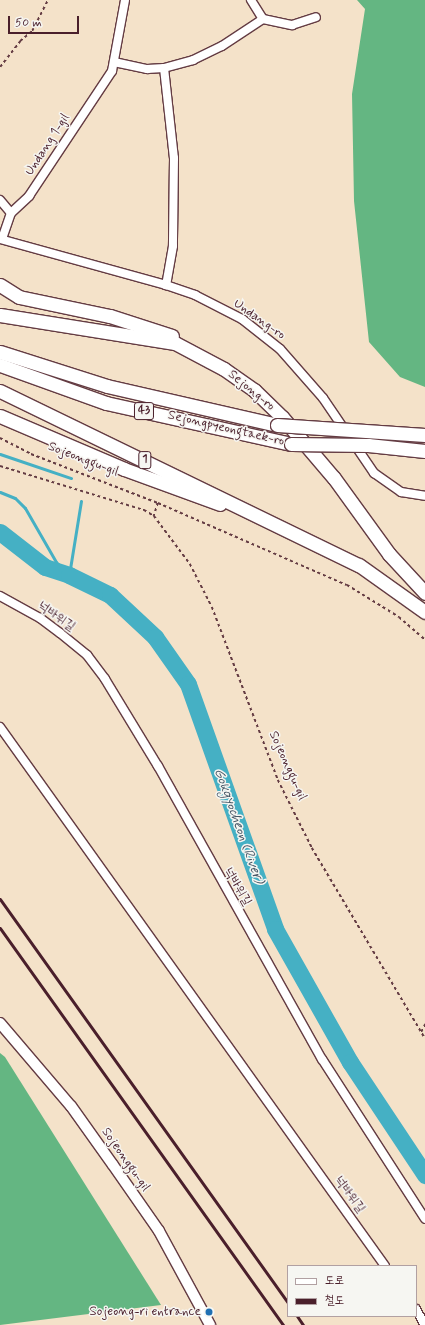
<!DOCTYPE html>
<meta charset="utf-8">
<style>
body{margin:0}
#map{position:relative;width:425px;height:1325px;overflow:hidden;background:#f4e2c9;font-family:Mynerve,"Poor Story",sans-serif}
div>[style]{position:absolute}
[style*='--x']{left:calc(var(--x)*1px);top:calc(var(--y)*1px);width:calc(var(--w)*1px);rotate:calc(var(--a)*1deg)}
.forest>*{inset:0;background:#64b682}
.stream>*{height:3px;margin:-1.5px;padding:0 1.5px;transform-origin:1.5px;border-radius:1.5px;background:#45b0c4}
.river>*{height:17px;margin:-8.5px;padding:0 8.5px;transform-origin:8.5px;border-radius:8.5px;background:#45b0c4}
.path>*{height:1.5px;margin-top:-0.75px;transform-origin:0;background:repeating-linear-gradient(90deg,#643c43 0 3px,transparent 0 6px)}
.roads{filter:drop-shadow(1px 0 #643c43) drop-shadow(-1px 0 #643c43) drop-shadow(0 1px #643c43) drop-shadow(0 -1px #643c43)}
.minor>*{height:8px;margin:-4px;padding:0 4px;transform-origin:4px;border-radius:4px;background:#fff}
.tertiary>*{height:10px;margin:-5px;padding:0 5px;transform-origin:5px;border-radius:5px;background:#fff}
.trunk>*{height:13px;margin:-6.5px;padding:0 6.5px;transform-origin:6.5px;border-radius:6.5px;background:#fff}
.rail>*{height:3px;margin:-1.5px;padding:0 1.5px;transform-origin:1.5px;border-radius:1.5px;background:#4a1f2b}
.bridges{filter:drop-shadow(1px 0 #643c43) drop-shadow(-1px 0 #643c43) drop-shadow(0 1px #643c43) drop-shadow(0 -1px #643c43)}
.trunk-bridge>*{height:13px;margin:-6.5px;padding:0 6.5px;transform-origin:6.5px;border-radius:6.5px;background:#fff}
.dots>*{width:11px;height:11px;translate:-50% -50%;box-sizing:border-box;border:2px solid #f6f6f2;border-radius:50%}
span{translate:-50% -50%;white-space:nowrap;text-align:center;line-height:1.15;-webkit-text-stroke:3px #f6f6f2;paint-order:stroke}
.shield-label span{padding:1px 3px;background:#f6f6f2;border:1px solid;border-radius:3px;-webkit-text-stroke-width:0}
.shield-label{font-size:12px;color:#4a1f2b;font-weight:700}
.street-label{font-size:13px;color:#4a1f2b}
.poi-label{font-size:13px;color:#4a1f2b}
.right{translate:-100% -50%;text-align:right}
.water-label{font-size:14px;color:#485968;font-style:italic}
.legend{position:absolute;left:287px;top:1265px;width:130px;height:52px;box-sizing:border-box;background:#f6f6f2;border:1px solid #b1a0a2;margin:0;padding:5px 7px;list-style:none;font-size:12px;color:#4a1f2b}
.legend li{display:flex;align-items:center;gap:8px;height:20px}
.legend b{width:20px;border:1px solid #b1a0a2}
.scale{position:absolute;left:8px;top:16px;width:71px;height:18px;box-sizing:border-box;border:2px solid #4a1f2b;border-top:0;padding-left:5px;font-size:12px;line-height:14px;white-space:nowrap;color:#4a1f2b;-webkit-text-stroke:3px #f6f6f2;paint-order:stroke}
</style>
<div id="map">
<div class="forest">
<div style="clip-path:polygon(357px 0,425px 0,425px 387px,400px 377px,369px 342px,354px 201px,352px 94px,365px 9px)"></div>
<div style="clip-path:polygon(0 1053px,5px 1057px,161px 1305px,0 1325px)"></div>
</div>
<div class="stream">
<div style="--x:0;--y:454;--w:75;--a:18.7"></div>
<div style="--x:0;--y:492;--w:16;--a:22"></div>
<div style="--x:15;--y:498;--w:14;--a:45"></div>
<div style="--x:25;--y:508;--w:62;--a:60.1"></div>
<div style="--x:56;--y:562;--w:18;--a:45"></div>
<div style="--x:69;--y:575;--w:75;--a:-80.8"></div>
</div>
<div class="river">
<div style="--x:0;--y:532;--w:57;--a:37.9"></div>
<div style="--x:45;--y:567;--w:25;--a:18"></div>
<div style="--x:69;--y:575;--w:46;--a:26"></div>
<div style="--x:110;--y:595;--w:62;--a:43"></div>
<div style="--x:155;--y:637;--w:57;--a:54.9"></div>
<div style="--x:188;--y:684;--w:260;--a:70.4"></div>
<div style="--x:275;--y:929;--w:153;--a:60.6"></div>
<div style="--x:350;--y:1062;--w:136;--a:56.4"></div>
</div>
<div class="path">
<div style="--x:0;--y:67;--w:33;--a:-52"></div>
<div style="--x:20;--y:41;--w:16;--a:-40"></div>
<div style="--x:32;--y:31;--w:35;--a:-63"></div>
<div style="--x:0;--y:438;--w:35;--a:27"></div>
<div style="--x:31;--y:454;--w:136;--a:21.1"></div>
<div style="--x:158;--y:503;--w:206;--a:23.5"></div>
<div style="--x:347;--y:585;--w:61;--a:31.6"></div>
<div style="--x:399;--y:617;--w:35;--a:41"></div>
<div style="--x:0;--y:466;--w:151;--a:17"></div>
<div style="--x:144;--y:510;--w:12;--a:31"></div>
<div style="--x:158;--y:503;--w:14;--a:107"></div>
<div style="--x:154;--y:516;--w:60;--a:53.1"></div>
<div style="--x:190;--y:564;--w:48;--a:62.9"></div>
<div style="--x:212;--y:607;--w:185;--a:69.1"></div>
<div style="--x:278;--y:780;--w:76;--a:63.4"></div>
<div style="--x:312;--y:848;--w:221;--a:59.3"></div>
<div style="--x:421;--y:1032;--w:9;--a:-63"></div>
</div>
<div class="roads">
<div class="minor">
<div style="--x:251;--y:0;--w:22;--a:58"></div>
<div style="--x:263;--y:19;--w:30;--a:12"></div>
<div style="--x:292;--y:25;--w:25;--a:-18"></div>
<div style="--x:114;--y:62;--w:34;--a:12"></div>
<div style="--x:147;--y:69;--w:17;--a:-3"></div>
<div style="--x:164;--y:68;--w:30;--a:-15"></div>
<div style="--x:193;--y:60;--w:32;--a:-26"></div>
<div style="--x:222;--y:46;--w:49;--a:-33.4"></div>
<div style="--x:164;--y:68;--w:91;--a:83.7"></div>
<div style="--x:174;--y:158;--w:88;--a:90.7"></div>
<div style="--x:173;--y:246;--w:40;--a:100"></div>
<div style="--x:0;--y:200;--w:17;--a:50"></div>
<div style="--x:0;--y:239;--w:172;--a:15.5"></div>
<div style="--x:166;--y:285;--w:31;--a:19"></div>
<div style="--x:195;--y:295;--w:53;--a:27.1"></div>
<div style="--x:242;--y:319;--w:48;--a:38.3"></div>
<div style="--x:280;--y:349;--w:65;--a:48.7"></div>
<div style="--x:323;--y:398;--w:91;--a:55.8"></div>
<div style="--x:374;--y:473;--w:33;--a:35"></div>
<div style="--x:401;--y:492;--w:24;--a:9"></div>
<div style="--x:2;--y:239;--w:28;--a:-71"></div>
<div style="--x:11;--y:213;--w:25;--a:-43"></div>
<div style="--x:29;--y:196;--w:150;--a:-56.4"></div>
<div style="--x:112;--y:71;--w:72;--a:-79.6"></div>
<div style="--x:0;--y:596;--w:46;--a:28.8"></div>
<div style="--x:40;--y:618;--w:25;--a:37"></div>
<div style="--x:60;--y:633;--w:35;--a:39"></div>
<div style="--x:87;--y:655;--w:30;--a:53"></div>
<div style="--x:105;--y:679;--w:102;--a:58.7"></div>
<div style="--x:158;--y:766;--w:336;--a:60.8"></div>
<div style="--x:322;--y:1059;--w:190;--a:57.2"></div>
<div style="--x:0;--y:727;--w:662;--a:54.46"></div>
<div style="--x:416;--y:1309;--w:18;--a:61"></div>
</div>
<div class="tertiary">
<div style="--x:0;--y:1023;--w:109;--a:49.5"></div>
<div style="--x:71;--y:1106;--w:72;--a:54.6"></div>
<div style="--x:113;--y:1165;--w:80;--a:55.1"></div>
<div style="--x:159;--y:1231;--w:107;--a:61.5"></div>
</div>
<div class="trunk">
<div style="--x:0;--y:285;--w:22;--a:32"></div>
<div style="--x:19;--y:297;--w:93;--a:11.8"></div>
<div style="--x:110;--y:316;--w:65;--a:17.9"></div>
<div style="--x:0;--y:315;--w:177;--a:9.1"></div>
<div style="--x:175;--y:343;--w:55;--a:28"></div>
<div style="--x:224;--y:369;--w:37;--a:35"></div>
<div style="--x:254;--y:390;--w:39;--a:44"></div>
<div style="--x:282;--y:417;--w:80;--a:49.6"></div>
<div style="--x:334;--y:478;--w:94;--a:54.1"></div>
<div style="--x:389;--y:554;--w:53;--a:47.3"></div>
<div style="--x:0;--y:352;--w:112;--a:17.6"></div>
<div style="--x:107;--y:386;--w:174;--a:12.9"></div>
<div style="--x:0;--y:365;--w:113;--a:19.7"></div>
<div style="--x:106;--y:403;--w:189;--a:12.5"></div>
<div style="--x:0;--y:391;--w:399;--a:25.9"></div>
<div style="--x:359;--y:565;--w:81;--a:35.5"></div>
<div style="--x:0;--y:416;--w:135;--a:23.1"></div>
<div style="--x:124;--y:469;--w:102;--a:20"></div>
</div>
</div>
<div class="rail">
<div style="--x:0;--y:899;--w:496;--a:54.5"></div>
<div style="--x:0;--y:928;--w:488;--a:54.5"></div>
<div style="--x:297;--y:1316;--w:11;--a:56"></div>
</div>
<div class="bridges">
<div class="trunk-bridge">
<div style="--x:277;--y:425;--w:148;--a:3.9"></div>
<div style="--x:291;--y:444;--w:77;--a:0.7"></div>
<div style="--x:368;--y:445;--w:57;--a:6"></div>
</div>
</div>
<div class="dots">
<div style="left:209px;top:1312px;background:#1f6fb2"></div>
</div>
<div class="shield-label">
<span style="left:144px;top:411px">43</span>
<span style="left:145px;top:460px">1</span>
</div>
<div class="street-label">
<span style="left:48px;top:145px;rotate:-57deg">Undang 1-gil</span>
<span style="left:259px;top:320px;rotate:35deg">Undang-ro</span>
<span style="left:251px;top:391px;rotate:39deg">Sejong-ro</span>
<span style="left:226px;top:429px;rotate:13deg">Sejongpyeongtaek-ro</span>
<span style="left:83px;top:460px;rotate:21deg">Sojeonggu-gil</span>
<span style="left:56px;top:617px;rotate:35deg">넉바위길</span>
<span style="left:287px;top:766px;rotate:66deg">Sojeonggu-gil</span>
<span style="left:237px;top:887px;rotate:60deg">넉바위길</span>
<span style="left:125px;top:1160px;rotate:55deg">Sojeonggu-gil</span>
<span style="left:349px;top:1195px;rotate:54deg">넉바위길</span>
</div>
<div class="poi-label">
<span class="right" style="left:201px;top:1312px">Sojeong-ri entrance</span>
</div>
<div class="water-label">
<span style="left:239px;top:826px;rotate:70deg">Gokgyocheon (River)</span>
</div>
<ul class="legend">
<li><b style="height:5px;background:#fff"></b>도로</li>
<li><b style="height:5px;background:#4a1f2b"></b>철도</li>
</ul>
<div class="scale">50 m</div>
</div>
